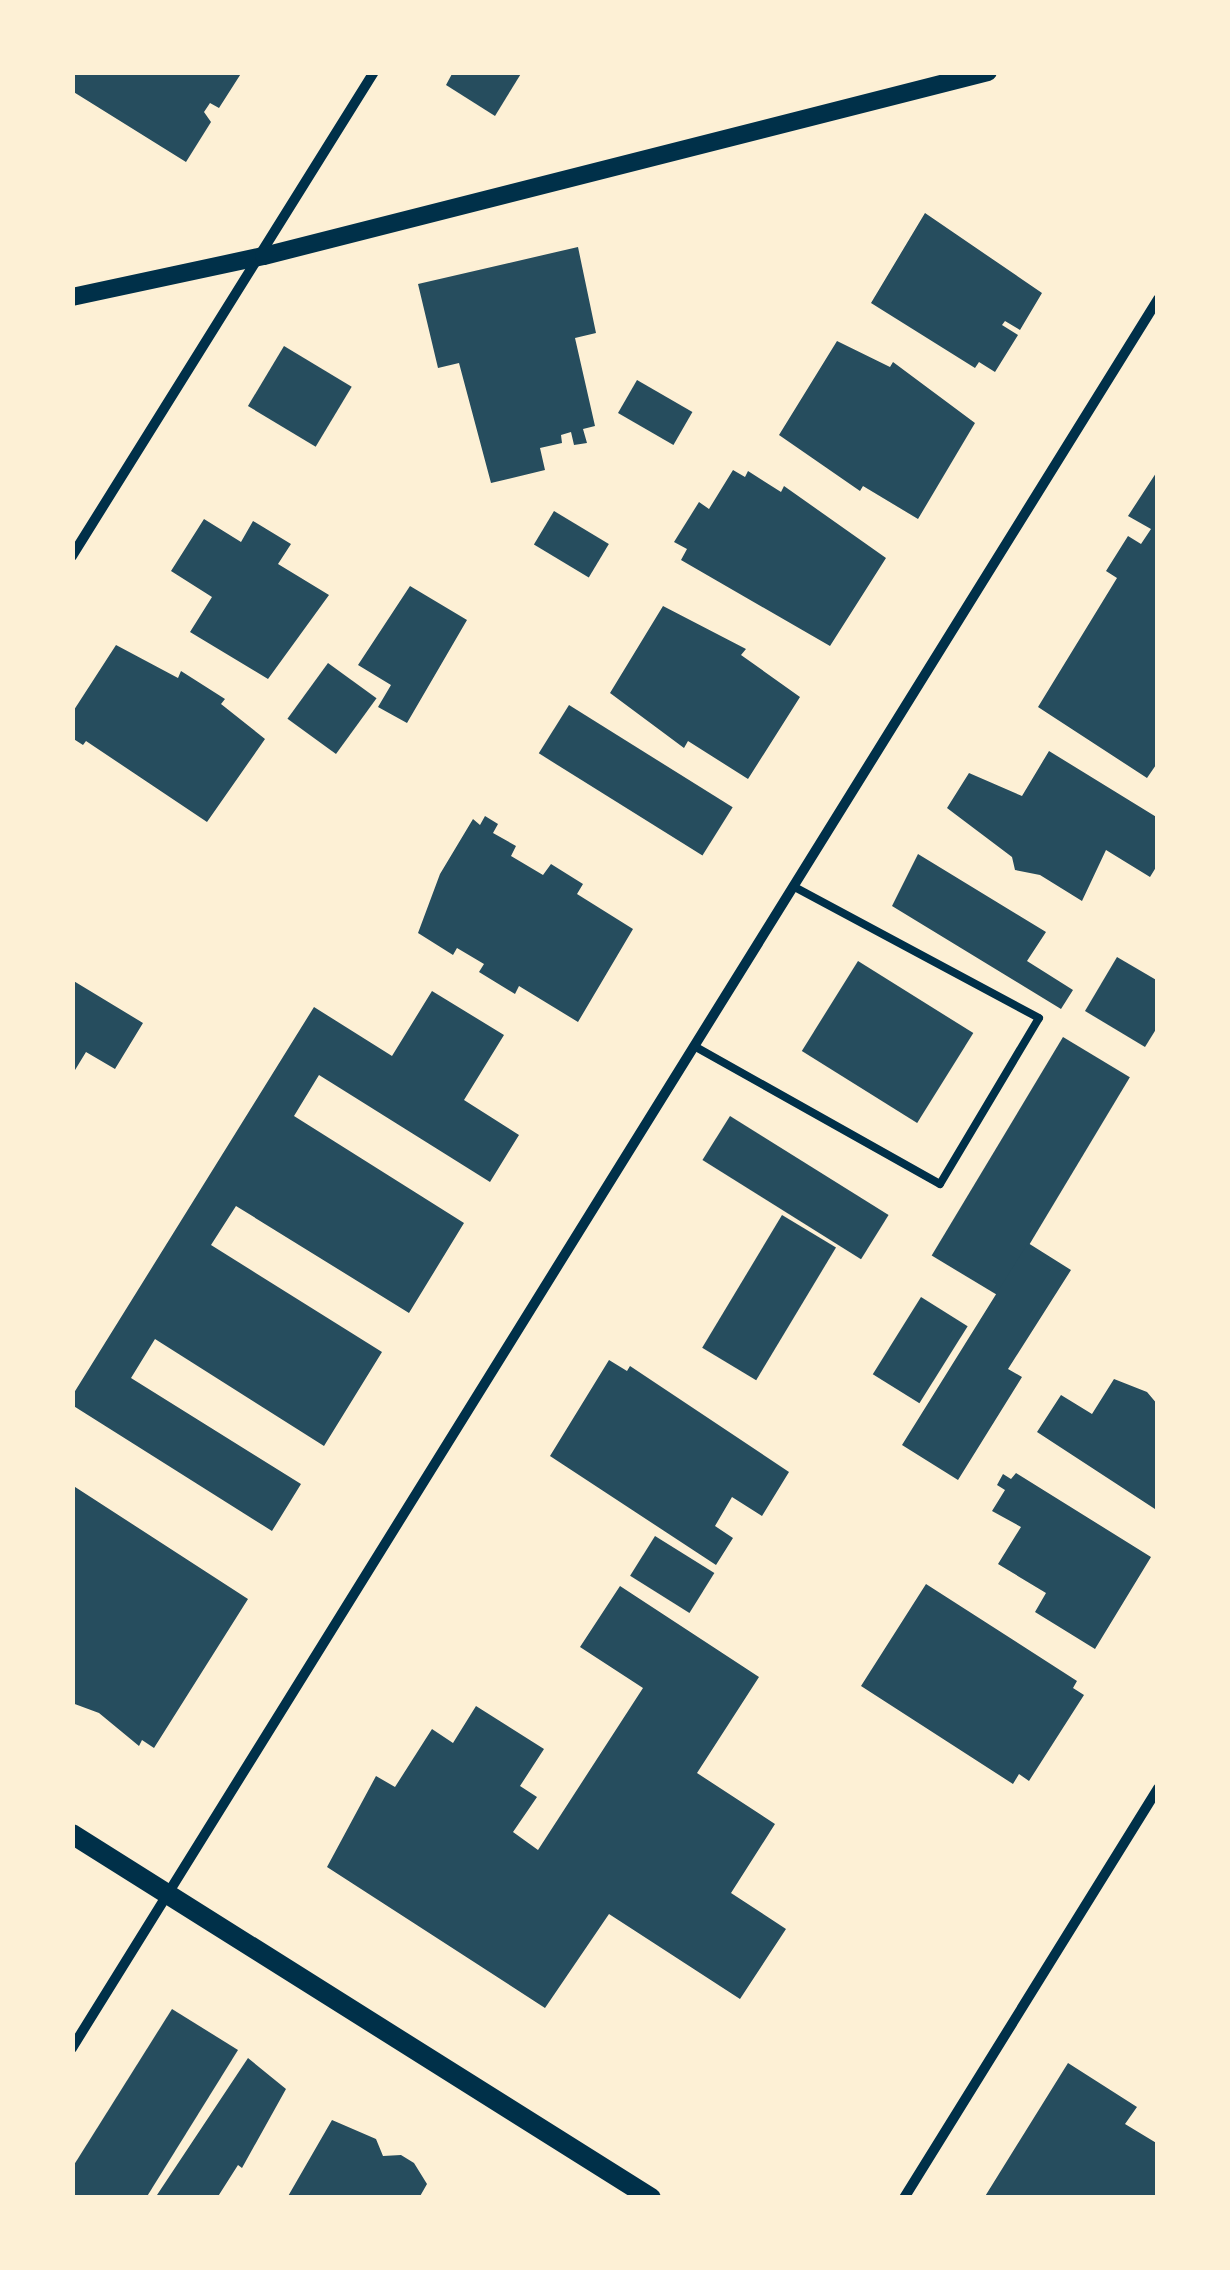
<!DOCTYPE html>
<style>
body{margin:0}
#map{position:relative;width:1230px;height:2270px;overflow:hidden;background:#fdf0d5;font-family:"Fira Sans",sans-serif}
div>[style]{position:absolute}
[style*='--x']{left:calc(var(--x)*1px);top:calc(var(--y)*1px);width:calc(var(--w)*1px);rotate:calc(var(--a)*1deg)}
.building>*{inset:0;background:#264d5e;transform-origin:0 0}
.service>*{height:8px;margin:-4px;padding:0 4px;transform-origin:4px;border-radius:4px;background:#003049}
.minor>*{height:10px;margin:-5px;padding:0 5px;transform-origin:5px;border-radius:5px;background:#003049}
.tertiary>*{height:18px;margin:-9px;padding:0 9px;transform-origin:9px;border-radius:9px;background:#003049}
.secondary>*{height:20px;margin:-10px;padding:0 10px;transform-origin:10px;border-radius:10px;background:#003049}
span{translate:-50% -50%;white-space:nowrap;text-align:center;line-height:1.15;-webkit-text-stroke:8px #fdf0d5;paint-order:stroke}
.frame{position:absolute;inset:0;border:75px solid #fdf0d5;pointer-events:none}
</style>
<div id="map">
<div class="building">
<div style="clip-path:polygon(72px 72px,242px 72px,219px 108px,210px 103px,204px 112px,211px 122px,186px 162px,72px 91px)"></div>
<div style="clip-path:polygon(453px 72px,522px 72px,495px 116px,446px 85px)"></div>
<div style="clip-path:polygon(925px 213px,1042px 293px,1020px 330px,1005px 321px,1002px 325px,1018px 335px,995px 372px,979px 362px,975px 368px,871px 303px)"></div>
<div style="clip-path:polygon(578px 247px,596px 333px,575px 338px,595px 426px,583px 429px,587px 443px,574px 445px,571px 432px,561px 435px,562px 443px,540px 448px,545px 470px,491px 483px,459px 363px,438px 368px,418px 284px)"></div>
<div style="clip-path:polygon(837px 341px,890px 367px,893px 362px,975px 423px,918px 519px,863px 486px,860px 491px,779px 435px)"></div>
<div style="left:284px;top:346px;width:79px;height:70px;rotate:31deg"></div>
<div style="left:637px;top:380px;width:64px;height:38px;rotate:30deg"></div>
<div style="clip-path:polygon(733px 470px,745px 477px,748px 471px,781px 492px,784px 486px,886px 558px,830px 646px,681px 560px,687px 549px,674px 542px,699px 502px,709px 509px)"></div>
<div style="clip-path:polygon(1158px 470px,1158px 762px,1147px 778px,1038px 707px,1117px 578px,1106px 571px,1128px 536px,1141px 544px,1151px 529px,1128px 516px)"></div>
<div style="left:554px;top:511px;width:64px;height:39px;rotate:31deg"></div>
<div style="clip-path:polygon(204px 519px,241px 542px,253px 521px,291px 544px,278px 564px,329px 595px,268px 679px,190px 632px,212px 597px,171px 571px)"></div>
<div style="clip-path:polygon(410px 586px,467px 620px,407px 723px,378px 707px,391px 685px,358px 665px)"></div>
<div style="clip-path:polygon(663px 606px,746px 649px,741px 655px,800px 697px,748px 779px,688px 741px,684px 748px,610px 693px)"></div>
<div style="clip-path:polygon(116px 645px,178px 678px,181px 671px,225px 699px,221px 704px,265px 739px,207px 822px,86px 741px,83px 745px,72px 738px,72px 713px)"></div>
<div style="left:328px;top:663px;width:60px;height:69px;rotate:36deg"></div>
<div style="left:569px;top:705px;width:193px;height:57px;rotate:32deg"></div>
<div style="clip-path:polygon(1049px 751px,1158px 818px,1158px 864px,1150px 877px,1106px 850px,1082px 901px,1040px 875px,1015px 870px,1012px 857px,947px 808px,969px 773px,1022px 796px)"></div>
<div style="clip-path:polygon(485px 816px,498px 824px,493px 833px,516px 846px,511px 856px,543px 875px,551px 864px,583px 884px,577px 894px,633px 929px,578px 1022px,519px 986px,515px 994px,479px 972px,484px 964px,457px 948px,453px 955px,418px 933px,440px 874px,473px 819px,480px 825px)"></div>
<div style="clip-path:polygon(918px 854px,1046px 932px,1027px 961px,1073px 990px,1061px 1009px,892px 906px)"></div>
<div style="clip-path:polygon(1117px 957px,1158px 981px,1158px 1026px,1145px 1047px,1085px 1011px)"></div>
<div style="left:858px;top:961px;width:136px;height:106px;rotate:32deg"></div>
<div style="clip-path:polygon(72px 980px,143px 1023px,115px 1069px,86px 1052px,72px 1075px)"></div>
<div style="clip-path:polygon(432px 991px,504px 1035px,464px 1100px,519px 1135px,490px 1182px,319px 1075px,294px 1116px,464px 1223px,409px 1313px,236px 1206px,211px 1245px,382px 1352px,324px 1446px,155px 1339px,131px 1378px,301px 1484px,272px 1531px,72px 1405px,72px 1396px,314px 1007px,392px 1056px)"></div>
<div style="left:1063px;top:1037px;width:78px;height:255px;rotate:31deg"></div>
<div style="left:730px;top:1116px;width:187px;height:52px;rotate:32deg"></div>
<div style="left:782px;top:1215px;width:63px;height:155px;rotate:31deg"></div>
<div style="clip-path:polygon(1028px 1243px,1071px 1270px,1008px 1369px,1022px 1377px,958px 1480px,902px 1445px)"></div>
<div style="left:921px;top:1297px;width:55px;height:91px;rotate:32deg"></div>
<div style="clip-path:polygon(609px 1360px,627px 1371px,630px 1366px,789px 1472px,762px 1516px,732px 1497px,715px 1526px,733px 1538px,716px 1565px,550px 1456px)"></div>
<div style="clip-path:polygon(1114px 1379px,1147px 1392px,1158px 1405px,1155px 1509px,1037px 1432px,1061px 1395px,1092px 1414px)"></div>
<div style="clip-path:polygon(1016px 1473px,1151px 1557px,1095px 1649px,1035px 1612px,1046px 1593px,998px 1564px,1021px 1527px,992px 1511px,1005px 1490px,997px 1485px,1003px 1474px,1011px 1479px)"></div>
<div style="clip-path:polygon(72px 1485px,248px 1599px,154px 1748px,142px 1740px,139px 1746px,99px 1713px,72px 1703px)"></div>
<div style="left:655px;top:1536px;width:70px;height:47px;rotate:32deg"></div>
<div style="clip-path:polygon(926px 1584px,1077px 1681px,1073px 1688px,1084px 1695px,1029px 1781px,1019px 1774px,1013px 1784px,861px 1686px)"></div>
<div style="clip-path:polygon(620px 1586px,759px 1677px,697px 1773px,775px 1824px,731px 1893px,786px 1929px,740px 1999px,609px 1914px,545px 2008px,327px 1867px,376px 1776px,395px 1787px,432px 1729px,453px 1743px,476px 1706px,544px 1749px,520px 1786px,537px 1797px,513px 1832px,538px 1850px,643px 1688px,580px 1647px)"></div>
<div style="clip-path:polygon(172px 2009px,238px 2050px,146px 2198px,72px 2198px,72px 2168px)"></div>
<div style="clip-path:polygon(248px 2058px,286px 2089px,242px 2168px,238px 2165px,217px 2198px,155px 2198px)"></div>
<div style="clip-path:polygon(1068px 2063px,1137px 2107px,1125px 2124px,1158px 2144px,1156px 2198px,984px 2198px)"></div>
<div style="clip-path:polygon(332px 2120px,376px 2139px,383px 2156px,401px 2155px,414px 2163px,427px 2184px,419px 2198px,287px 2198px)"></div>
</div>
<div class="service">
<div style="--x:694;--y:1046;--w:282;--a:29.3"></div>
<div style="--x:940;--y:1184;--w:193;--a:-59.2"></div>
<div style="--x:1039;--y:1018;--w:279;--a:-151.8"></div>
</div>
<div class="minor">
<div style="--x:72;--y:556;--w:570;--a:-58.04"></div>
<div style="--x:72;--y:2048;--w:2059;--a:-58.16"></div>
<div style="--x:904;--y:2198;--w:482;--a:-58.2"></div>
</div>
<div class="tertiary">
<div style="--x:72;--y:297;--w:196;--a:-12.1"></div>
<div style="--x:264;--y:256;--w:747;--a:-14.26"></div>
</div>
<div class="secondary">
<div style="--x:72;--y:1834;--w:684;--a:32.16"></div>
</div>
<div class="frame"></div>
</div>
